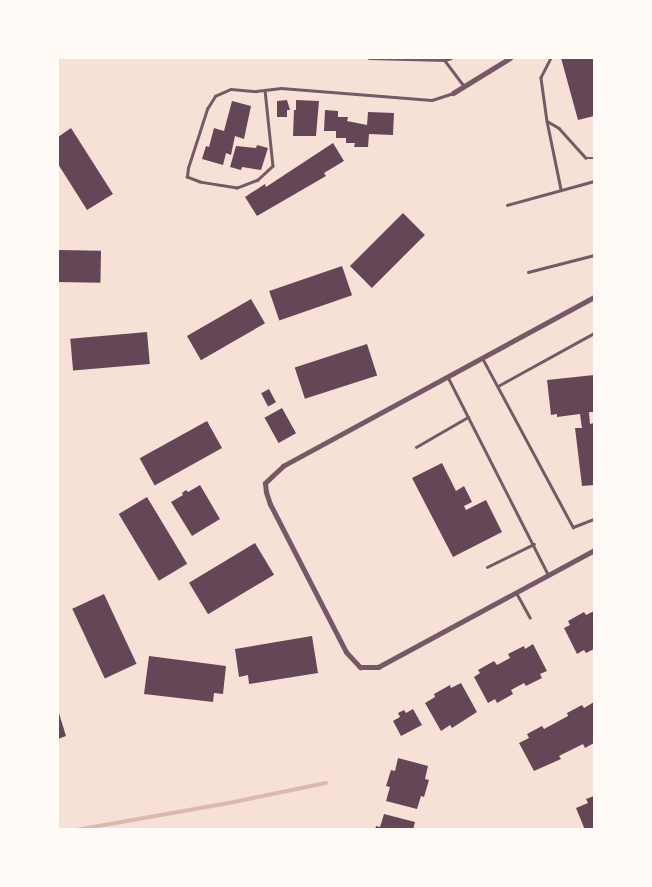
<!DOCTYPE html>
<style>
body{margin:0}
#map{position:relative;width:652px;height:887px;overflow:hidden;background:#f7e1d7;font-family:"Work Sans",sans-serif}
div>[style]{position:absolute}
[style*='--x']{left:calc(var(--x)*1px);top:calc(var(--y)*1px);width:calc(var(--w)*1px);rotate:calc(var(--a)*1deg)}
.stream>*{height:4px;margin:-2px;padding:0 2px;transform-origin:2px;border-radius:2px;background:#dcb8b0}
.building>*{inset:0;background:#644757;transform-origin:0 0}
.service>*{height:2.5px;margin:-1.25px;padding:0 1.25px;transform-origin:1.25px;border-radius:1.25px;background:#755966}
.minor>*{height:5px;margin:-2.5px;padding:0 2.5px;transform-origin:2.5px;border-radius:2.5px;background:#755966}
span{translate:-50% -50%;white-space:nowrap;text-align:center;line-height:1.15;-webkit-text-stroke:4.5px #fffaf5;paint-order:stroke}
.frame{position:absolute;inset:0;border:59px solid #fffaf5;pointer-events:none}
</style>
<div id="map">
<div class="stream">
<div style="--x:76;--y:830;--w:155;--a:-10"></div>
<div style="--x:229;--y:803;--w:99;--a:-11.7"></div>
</div>
<div class="building">
<div style="clip-path:polygon(561px 58px,594px 58px,594px 116px,578px 120px)"></div>
<div style="clip-path:polygon(287px 100px,290px 110px,287px 110px,287px 117px,277px 117px,277px 101px)"></div>
<div style="clip-path:polygon(296px 100px,319px 101px,316px 136px,293px 136px,294px 110px,296px 110px)"></div>
<div style="clip-path:polygon(232px 101px,251px 106px,244px 139px,235px 136px,231px 155px,226px 153px,223px 165px,202px 159px,206px 146px,209px 147px,214px 128px,224px 131px)"></div>
<div style="clip-path:polygon(325px 110px,338px 111px,338px 117px,348px 117px,347px 121px,367px 125px,368px 112px,394px 113px,393px 135px,369px 134px,368px 147px,354px 147px,355px 143px,346px 143px,346px 138px,336px 138px,336px 131px,324px 131px)"></div>
<div style="clip-path:polygon(71px 128px,113px 194px,87px 210px,58px 164px,58px 137px)"></div>
<div style="clip-path:polygon(333px 143px,344px 161px,324px 173px,326px 176px,257px 216px,245px 197px,265px 184px,266px 187px)"></div>
<div style="clip-path:polygon(257px 145px,268px 148px,261px 170px,242px 167px,241px 170px,230px 167px,236px 146px,256px 148px)"></div>
<div style="left:403px;top:213px;width:31px;height:75px;rotate:45deg"></div>
<div style="left:58px;top:250px;width:43px;height:32px;rotate:1deg"></div>
<div style="left:342px;top:266px;width:31px;height:77px;rotate:71deg"></div>
<div style="left:251px;top:299px;width:28px;height:74px;rotate:60deg"></div>
<div style="left:147px;top:332px;width:32px;height:77px;rotate:85deg"></div>
<div style="left:367px;top:344px;width:33px;height:76px;rotate:72deg"></div>
<div style="clip-path:polygon(594px 375px,594px 412px,589px 412px,590px 424px,594px 423px,594px 485px,582px 486px,575px 428px,582px 428px,580px 414px,557px 417px,557px 414px,551px 415px,547px 380px)"></div>
<div style="left:269px;top:389px;width:15px;height:9px;rotate:62deg"></div>
<div style="left:282px;top:408px;width:29px;height:20px;rotate:61deg"></div>
<div style="left:207px;top:421px;width:31px;height:77px;rotate:61deg"></div>
<div style="clip-path:polygon(442px 463px,456px 491px,464px 486px,472px 502px,464px 506px,466px 510px,486px 500px,502px 532px,453px 557px,412px 478px)"></div>
<div style="clip-path:polygon(200px 485px,220px 519px,192px 536px,171px 502px,183px 495px,182px 493px,186px 490px,188px 492px)"></div>
<div style="left:147px;top:497px;width:78px;height:33px;rotate:59deg"></div>
<div style="left:255px;top:543px;width:37px;height:77px;rotate:59deg"></div>
<div style="left:104px;top:594px;width:77px;height:35px;rotate:65deg"></div>
<div style="clip-path:polygon(594px 611px,594px 649px,586px 653px,584px 650px,577px 654px,564px 628px,570px 625px,568px 621px,584px 612px,586px 615px)"></div>
<div style="clip-path:polygon(312px 636px,318px 673px,249px 684px,248px 675px,239px 677px,235px 649px)"></div>
<div style="clip-path:polygon(533px 644px,547px 671px,540px 674px,542px 678px,526px 686px,524px 683px,511px 690px,513px 694px,497px 703px,495px 699px,488px 703px,474px 677px,480px 673px,478px 670px,494px 661px,497px 665px,510px 658px,508px 654px,524px 646px,525px 649px)"></div>
<div style="clip-path:polygon(149px 656px,226px 666px,223px 694px,214px 693px,213px 702px,144px 694px)"></div>
<div style="clip-path:polygon(461px 683px,477px 712px,452px 728px,450px 725px,441px 731px,425px 703px,435px 697px,434px 694px,450px 685px,451px 688px)"></div>
<div style="clip-path:polygon(594px 702px,594px 743px,585px 748px,583px 744px,559px 756px,561px 759px,534px 771px,519px 743px,529px 738px,527px 734px,542px 726px,544px 729px,568px 716px,567px 713px,582px 705px,584px 708px)"></div>
<div style="clip-path:polygon(413px 709px,422px 725px,401px 736px,393px 721px,400px 717px,398px 713px,404px 710px,406px 713px)"></div>
<div style="clip-path:polygon(58px 710px,66px 736px,58px 739px)"></div>
<div style="clip-path:polygon(398px 758px,428px 766px,425px 779px,429px 780px,424px 797px,421px 796px,417px 809px,386px 801px,390px 787px,386px 786px,391px 770px,395px 771px)"></div>
<div style="clip-path:polygon(594px 796px,594px 830px,585px 830px,576px 808px,588px 803px,586px 799px)"></div>
<div style="clip-path:polygon(384px 814px,415px 822px,413px 830px,375px 830px,376px 826px,380px 827px)"></div>
</div>
<div class="service">
<div style="--x:369;--y:58;--w:76;--a:1.5"></div>
<div style="--x:445;--y:60;--w:6;--a:-18"></div>
<div style="--x:443;--y:58;--w:35;--a:53"></div>
<div style="--x:551;--y:58;--w:22;--a:117"></div>
<div style="--x:541;--y:78;--w:43;--a:82.1"></div>
<div style="--x:547;--y:121;--w:69;--a:78.4"></div>
<div style="--x:265;--y:90;--w:76;--a:84"></div>
<div style="--x:273;--y:166;--w:21;--a:137"></div>
<div style="--x:258;--y:180;--w:22;--a:159"></div>
<div style="--x:237;--y:188;--w:37;--a:-171"></div>
<div style="--x:200;--y:182;--w:14;--a:-159"></div>
<div style="--x:187;--y:177;--w:9;--a:-84"></div>
<div style="--x:188;--y:168;--w:62;--a:-72.1"></div>
<div style="--x:207;--y:109;--w:15;--a:-58"></div>
<div style="--x:215;--y:96;--w:17;--a:-24"></div>
<div style="--x:231;--y:89;--w:25;--a:5"></div>
<div style="--x:256;--y:91;--w:25;--a:-7"></div>
<div style="--x:281;--y:88;--w:151;--a:4.5"></div>
<div style="--x:432;--y:100;--w:22;--a:-18"></div>
<div style="--x:547;--y:121;--w:14;--a:30"></div>
<div style="--x:559;--y:128;--w:40;--a:48"></div>
<div style="--x:586;--y:158;--w:8;--a:0"></div>
<div style="--x:507;--y:205;--w:90;--a:-15.4"></div>
<div style="--x:528;--y:272;--w:68;--a:-14.4"></div>
<div style="--x:483;--y:359;--w:191;--a:61.8"></div>
<div style="--x:573;--y:527;--w:22;--a:-21"></div>
<div style="--x:448;--y:377;--w:221;--a:63.1"></div>
<div style="--x:498;--y:386;--w:110;--a:-28.9"></div>
<div style="--x:416;--y:447;--w:60;--a:-30"></div>
<div style="--x:487;--y:567;--w:52;--a:-26.1"></div>
<div style="--x:516;--y:592;--w:29;--a:61"></div>
</div>
<div class="minor">
<div style="--x:453;--y:93;--w:67;--a:-31.6"></div>
<div style="--x:594;--y:297;--w:354;--a:151.5"></div>
<div style="--x:283;--y:466;--w:25;--a:137"></div>
<div style="--x:265;--y:483;--w:9;--a:84"></div>
<div style="--x:266;--y:492;--w:13;--a:72"></div>
<div style="--x:270;--y:504;--w:166;--a:62.8"></div>
<div style="--x:346;--y:652;--w:21;--a:47"></div>
<div style="--x:360;--y:667;--w:18;--a:0"></div>
<div style="--x:378;--y:667;--w:246;--a:-28.4"></div>
</div>
<div class="frame"></div>
</div>
